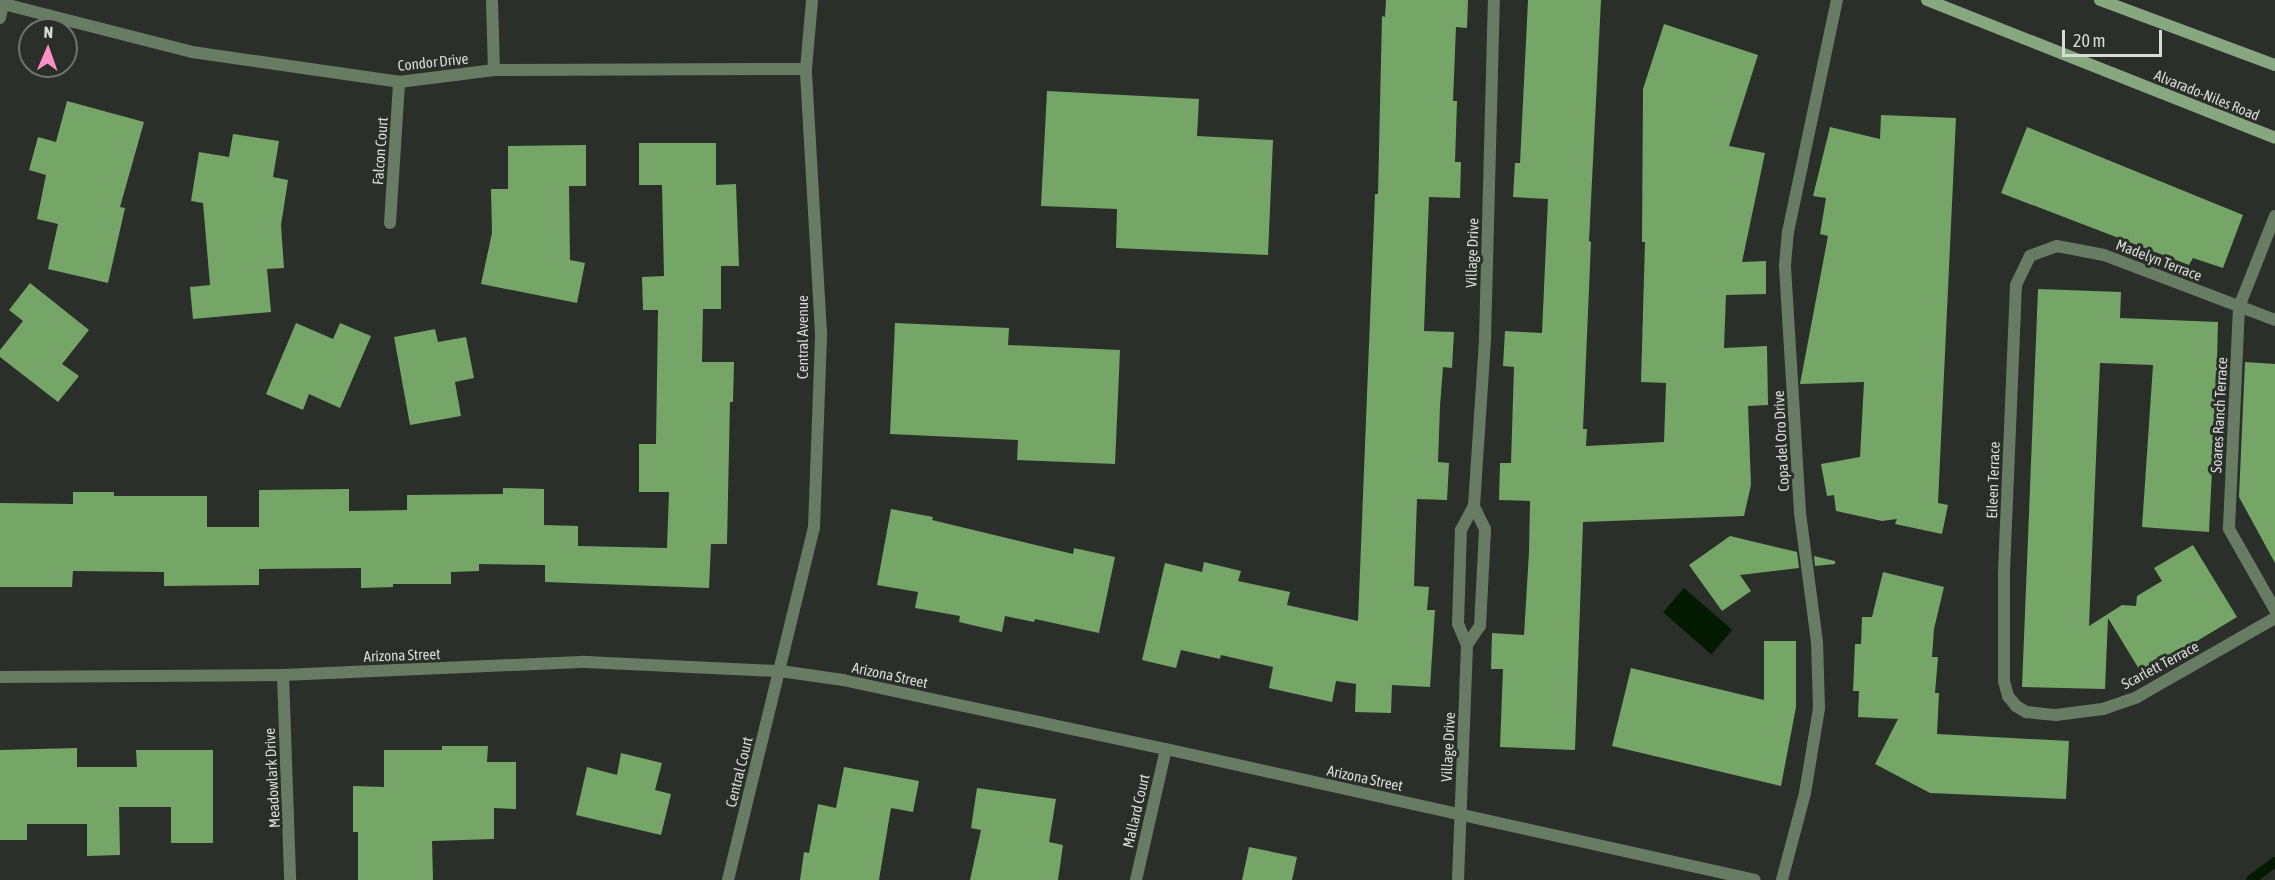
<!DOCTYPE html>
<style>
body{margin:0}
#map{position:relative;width:2275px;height:880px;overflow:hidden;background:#2b2f2a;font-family:"Asap Condensed",sans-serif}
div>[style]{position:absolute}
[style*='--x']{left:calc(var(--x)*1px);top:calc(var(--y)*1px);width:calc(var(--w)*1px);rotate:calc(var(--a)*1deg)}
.water>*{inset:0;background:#031900;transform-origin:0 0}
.stream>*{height:10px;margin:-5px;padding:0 5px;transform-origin:5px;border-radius:5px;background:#031900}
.building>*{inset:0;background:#75a668}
.minor>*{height:12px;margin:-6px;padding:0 6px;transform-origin:6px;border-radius:6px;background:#677c62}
.secondary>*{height:12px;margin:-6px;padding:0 6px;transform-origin:6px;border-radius:6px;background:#87a87e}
span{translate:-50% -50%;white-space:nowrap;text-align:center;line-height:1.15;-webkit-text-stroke:6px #2b2f2a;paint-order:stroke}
.street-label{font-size:15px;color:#d8dbd7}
.north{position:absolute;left:18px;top:18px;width:60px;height:60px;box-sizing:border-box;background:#2b2f2a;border:2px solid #70746f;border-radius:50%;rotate:2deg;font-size:16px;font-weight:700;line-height:24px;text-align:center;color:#d8dbd7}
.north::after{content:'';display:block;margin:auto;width:21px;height:27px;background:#fb8fc6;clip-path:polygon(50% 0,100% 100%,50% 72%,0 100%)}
.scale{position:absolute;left:2062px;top:30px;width:100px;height:27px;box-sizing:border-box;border:3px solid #d8dbd7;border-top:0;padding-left:8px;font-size:18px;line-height:21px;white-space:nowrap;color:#d8dbd7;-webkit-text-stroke:4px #2b2f2a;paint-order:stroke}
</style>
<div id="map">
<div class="water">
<div style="left:1684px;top:588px;width:64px;height:32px;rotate:41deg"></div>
</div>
<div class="stream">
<div style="--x:2251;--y:880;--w:30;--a:-37"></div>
</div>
<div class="building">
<div style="clip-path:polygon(1386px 0,1468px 0,1467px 28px,1456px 27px,1453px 101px,1457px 101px,1455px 162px,1461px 162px,1460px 198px,1429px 197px,1424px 331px,1454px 332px,1452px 368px,1443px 367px,1440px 406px,1438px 462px,1449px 463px,1447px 500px,1417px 499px,1414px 586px,1429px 587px,1427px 610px,1435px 610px,1430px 687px,1392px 685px,1391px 713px,1355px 712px,1356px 684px,1336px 681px,1332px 702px,1269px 688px,1273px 667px,1221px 655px,1220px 659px,1181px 650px,1176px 668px,1142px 660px,1165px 563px,1202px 572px,1204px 562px,1241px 571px,1238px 581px,1290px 592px,1287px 605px,1358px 621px,1375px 194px,1378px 194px,1382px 16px,1385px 17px)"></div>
<div style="clip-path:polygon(1528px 0,1601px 0,1589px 241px,1591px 242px,1583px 429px,1587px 429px,1586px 446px,1664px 442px,1666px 383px,1641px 382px,1645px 242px,1642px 242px,1643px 89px,1664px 24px,1758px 55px,1729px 146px,1765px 153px,1742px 262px,1766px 261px,1766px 294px,1726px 295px,1724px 348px,1767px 346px,1768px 405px,1748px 406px,1751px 485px,1744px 516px,1583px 522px,1575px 750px,1500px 747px,1503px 669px,1491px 669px,1492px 633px,1524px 635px,1529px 552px,1530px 501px,1499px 500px,1500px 463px,1511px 463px,1514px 367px,1503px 366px,1505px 331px,1542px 333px,1548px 199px,1513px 197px,1515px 163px,1520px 163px)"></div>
<div style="clip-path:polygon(1047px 91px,1199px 99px,1197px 136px,1273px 140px,1268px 255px,1116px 248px,1117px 209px,1041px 206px)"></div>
<div style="clip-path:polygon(67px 101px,144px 122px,120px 207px,125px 208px,108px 283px,48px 269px,58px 224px,37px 219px,46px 175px,29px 170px,38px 137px,56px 142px)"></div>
<div style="clip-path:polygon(1881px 115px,1956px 118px,1938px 503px,1948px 505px,1942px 534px,1895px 524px,1897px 519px,1882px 521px,1836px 511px,1834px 495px,1827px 496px,1821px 464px,1860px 457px,1864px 382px,1800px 384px,1828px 236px,1820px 234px,1826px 198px,1813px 196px,1830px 127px,1880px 139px)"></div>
<div style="clip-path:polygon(2027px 127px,2243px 215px,2223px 268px,2193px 258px,2189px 265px,2001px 193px)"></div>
<div style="clip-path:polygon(233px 134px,279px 141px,273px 177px,288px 180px,281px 225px,284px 268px,267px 269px,271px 312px,193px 319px,190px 287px,210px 285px,203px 203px,191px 201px,199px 152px,229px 157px)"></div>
<div style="clip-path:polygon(639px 143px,716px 143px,716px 185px,736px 184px,739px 266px,721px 266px,721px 309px,703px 309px,702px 362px,734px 362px,733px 402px,730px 402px,727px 544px,711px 544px,709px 588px,545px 582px,545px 565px,479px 564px,479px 571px,451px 572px,451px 584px,393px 584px,393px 587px,361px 588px,361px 568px,259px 569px,259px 585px,164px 586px,164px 572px,73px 571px,72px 587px,0 587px,0 503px,73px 504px,73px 492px,114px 492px,114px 496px,207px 496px,207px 527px,259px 527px,259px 490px,349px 489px,349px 511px,407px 510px,407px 495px,503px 494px,503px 488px,544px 489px,544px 525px,578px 526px,578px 546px,667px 548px,669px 492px,639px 492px,639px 444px,656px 444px,658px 310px,643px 310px,642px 277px,664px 276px,662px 185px,639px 185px)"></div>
<div style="clip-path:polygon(586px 145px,586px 186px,569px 186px,570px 260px,585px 263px,577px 303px,481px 284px,492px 233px,491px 189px,508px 189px,508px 146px)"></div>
<div style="clip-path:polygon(30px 283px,89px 330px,62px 364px,79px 376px,58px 402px,0 357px,0 350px,23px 321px,9px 310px)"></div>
<div style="clip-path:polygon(2038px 289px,2121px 292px,2120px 318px,2218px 322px,2217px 360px,2228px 361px,2223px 469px,2213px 450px,2209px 532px,2142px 527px,2153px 365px,2100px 363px,2089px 626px,2122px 605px,2136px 606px,2137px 596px,2162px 581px,2154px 568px,2193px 545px,2237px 617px,2142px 674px,2108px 618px,2105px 689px,2022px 687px)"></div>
<div style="clip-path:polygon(296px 323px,333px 339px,340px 323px,371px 336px,340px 408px,309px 394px,303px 410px,266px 394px)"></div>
<div style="clip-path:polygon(895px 323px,1009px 328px,1008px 345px,1120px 350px,1115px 464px,1017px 460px,1018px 440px,890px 434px)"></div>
<div style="clip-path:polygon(435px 329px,438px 342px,466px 337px,474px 378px,455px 382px,461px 416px,410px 425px,394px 337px)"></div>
<div style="clip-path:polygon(2245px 362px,2275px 364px,2275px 563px,2239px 497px)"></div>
<div style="clip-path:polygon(891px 509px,933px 517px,932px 520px,1073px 554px,1074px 548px,1115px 557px,1099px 633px,1035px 619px,1034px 622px,1005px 616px,1002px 632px,959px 622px,960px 616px,915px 608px,918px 592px,877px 585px)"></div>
<div style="clip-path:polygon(1730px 536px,1797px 552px,1799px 568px,1740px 575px,1751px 591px,1722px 611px,1689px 565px)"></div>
<div style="clip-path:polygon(1814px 556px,1835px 561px,1835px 564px,1815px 566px)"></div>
<div style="clip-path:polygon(1883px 572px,1944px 587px,1934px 629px,1932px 657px,1938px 657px,1935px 693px,1939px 693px,1937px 734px,2069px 741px,2066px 799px,1930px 793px,1875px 764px,1898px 719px,1858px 717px,1859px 691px,1853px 691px,1855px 644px,1861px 644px,1862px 617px,1872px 617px)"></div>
<div style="clip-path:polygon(1764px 641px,1796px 641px,1796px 707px,1781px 786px,1612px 746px,1631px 668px,1764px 700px)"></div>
<div style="clip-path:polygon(442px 746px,488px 746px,487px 762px,516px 762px,516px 809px,494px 808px,494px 839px,432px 841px,433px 880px,358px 880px,358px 832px,353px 832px,353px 786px,384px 787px,384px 750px,442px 750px)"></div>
<div style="clip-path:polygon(77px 748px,77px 767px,137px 767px,136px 750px,213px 750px,213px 843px,171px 843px,171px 807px,119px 807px,120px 855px,87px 856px,87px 824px,27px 824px,27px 840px,0 840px,0 750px)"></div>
<div style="clip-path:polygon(621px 753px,662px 763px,655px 790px,671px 794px,661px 835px,576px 815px,587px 767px,617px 775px)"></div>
<div style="clip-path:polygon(844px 767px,919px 781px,913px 812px,891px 808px,879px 880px,800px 880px,804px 852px,809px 853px,818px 804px,836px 808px)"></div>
<div style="clip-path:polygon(977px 788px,1056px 799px,1049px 842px,1063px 845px,1058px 880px,970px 880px,981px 830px,971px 828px)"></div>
<div style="clip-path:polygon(1249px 847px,1297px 857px,1292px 880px,1242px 880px)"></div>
</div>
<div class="minor">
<div style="--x:492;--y:0;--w:70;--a:88.4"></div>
<div style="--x:0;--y:3;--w:198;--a:14.3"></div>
<div style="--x:192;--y:52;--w:209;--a:8.2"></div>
<div style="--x:399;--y:82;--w:96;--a:-7.2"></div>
<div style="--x:494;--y:70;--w:312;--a:-0.2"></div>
<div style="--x:0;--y:18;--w:18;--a:-77"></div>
<div style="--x:2275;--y:216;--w:98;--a:111.6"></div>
<div style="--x:2239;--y:307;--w:222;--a:92.6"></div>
<div style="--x:2229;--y:529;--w:93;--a:60.4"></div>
<div style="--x:390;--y:223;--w:141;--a:-86.3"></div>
<div style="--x:2275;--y:320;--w:183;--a:-159.2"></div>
<div style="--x:2104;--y:255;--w:48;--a:-169.2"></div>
<div style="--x:2057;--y:246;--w:29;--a:160"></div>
<div style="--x:2030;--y:256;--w:32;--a:116"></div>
<div style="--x:2016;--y:285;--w:288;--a:92.4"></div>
<div style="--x:2004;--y:573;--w:108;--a:90"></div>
<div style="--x:2004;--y:681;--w:16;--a:75"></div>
<div style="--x:2008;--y:696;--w:13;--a:51"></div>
<div style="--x:2016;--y:706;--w:12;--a:31"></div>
<div style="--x:2026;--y:712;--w:30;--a:6"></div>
<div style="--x:2056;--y:715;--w:47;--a:-7.3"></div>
<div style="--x:2103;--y:709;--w:36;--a:-19"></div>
<div style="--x:2137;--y:697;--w:159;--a:-29.8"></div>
<div style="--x:1467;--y:645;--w:23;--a:-56"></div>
<div style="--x:1480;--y:626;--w:97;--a:-87"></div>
<div style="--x:1485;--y:529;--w:25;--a:-116"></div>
<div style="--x:283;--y:675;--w:205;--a:88"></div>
<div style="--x:0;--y:677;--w:283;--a:-0.4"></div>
<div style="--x:283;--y:675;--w:303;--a:-2.5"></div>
<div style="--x:586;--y:662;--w:194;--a:2.7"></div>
<div style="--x:780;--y:671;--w:64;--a:8.1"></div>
<div style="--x:843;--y:680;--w:330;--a:12.1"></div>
<div style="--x:1166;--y:749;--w:603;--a:12.54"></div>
<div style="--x:728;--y:880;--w:362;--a:-76.3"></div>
<div style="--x:814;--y:528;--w:195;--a:-87.9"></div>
<div style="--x:821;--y:333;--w:264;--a:-93.3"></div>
<div style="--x:806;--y:69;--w:69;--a:-85"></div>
<div style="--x:1136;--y:880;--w:134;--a:-77.1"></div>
<div style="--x:1458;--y:880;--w:235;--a:-87.8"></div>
<div style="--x:1467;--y:645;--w:23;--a:-113"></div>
<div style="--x:1458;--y:624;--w:94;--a:-88.2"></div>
<div style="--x:1461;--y:530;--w:27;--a:-62"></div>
<div style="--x:1474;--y:506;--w:167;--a:-86.2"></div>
<div style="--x:1485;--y:339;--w:339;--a:-88.5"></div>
<div style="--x:1782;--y:880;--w:90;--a:-75.2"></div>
<div style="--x:1805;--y:793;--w:86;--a:-80.6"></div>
<div style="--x:1819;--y:708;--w:66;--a:-91.7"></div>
<div style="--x:1817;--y:642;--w:131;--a:-97.5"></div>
<div style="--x:1800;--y:512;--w:247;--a:-93.5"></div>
<div style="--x:1785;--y:265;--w:33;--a:-85"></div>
<div style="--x:1788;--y:232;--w:237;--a:-78.1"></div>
</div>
<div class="secondary">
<div style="--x:1927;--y:0;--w:374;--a:21.6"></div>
<div style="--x:2100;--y:0;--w:187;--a:20.4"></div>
</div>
<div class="street-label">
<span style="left:433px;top:62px;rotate:-6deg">Condor Drive</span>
<span style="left:2207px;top:95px;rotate:22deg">Alvarado-Niles Road</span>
<span style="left:380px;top:151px;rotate:-86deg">Falcon Court</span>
<span style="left:1472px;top:253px;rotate:-88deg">Village Drive</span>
<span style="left:2159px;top:260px;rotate:21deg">Madelyn Terrace</span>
<span style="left:803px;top:337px;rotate:-90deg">Central Avenue</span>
<span style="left:2219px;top:415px;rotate:-87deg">Soares Ranch Terrace</span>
<span style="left:1781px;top:441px;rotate:-93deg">Copa del Oro Drive</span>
<span style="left:1993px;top:480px;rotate:-88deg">Eileen Terrace</span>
<span style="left:402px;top:655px;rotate:-2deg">Arizona Street</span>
<span style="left:2160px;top:665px;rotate:-28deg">Scarlett Terrace</span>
<span style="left:890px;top:675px;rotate:12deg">Arizona Street</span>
<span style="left:1448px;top:747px;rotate:-87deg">Village Drive</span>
<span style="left:739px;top:772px;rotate:-76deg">Central Court</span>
<span style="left:272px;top:778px;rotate:-93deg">Meadowlark Drive</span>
<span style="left:1365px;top:778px;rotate:12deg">Arizona Street</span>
<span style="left:1136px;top:811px;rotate:-77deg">Mallard Court</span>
</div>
<div class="north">N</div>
<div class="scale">20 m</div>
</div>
